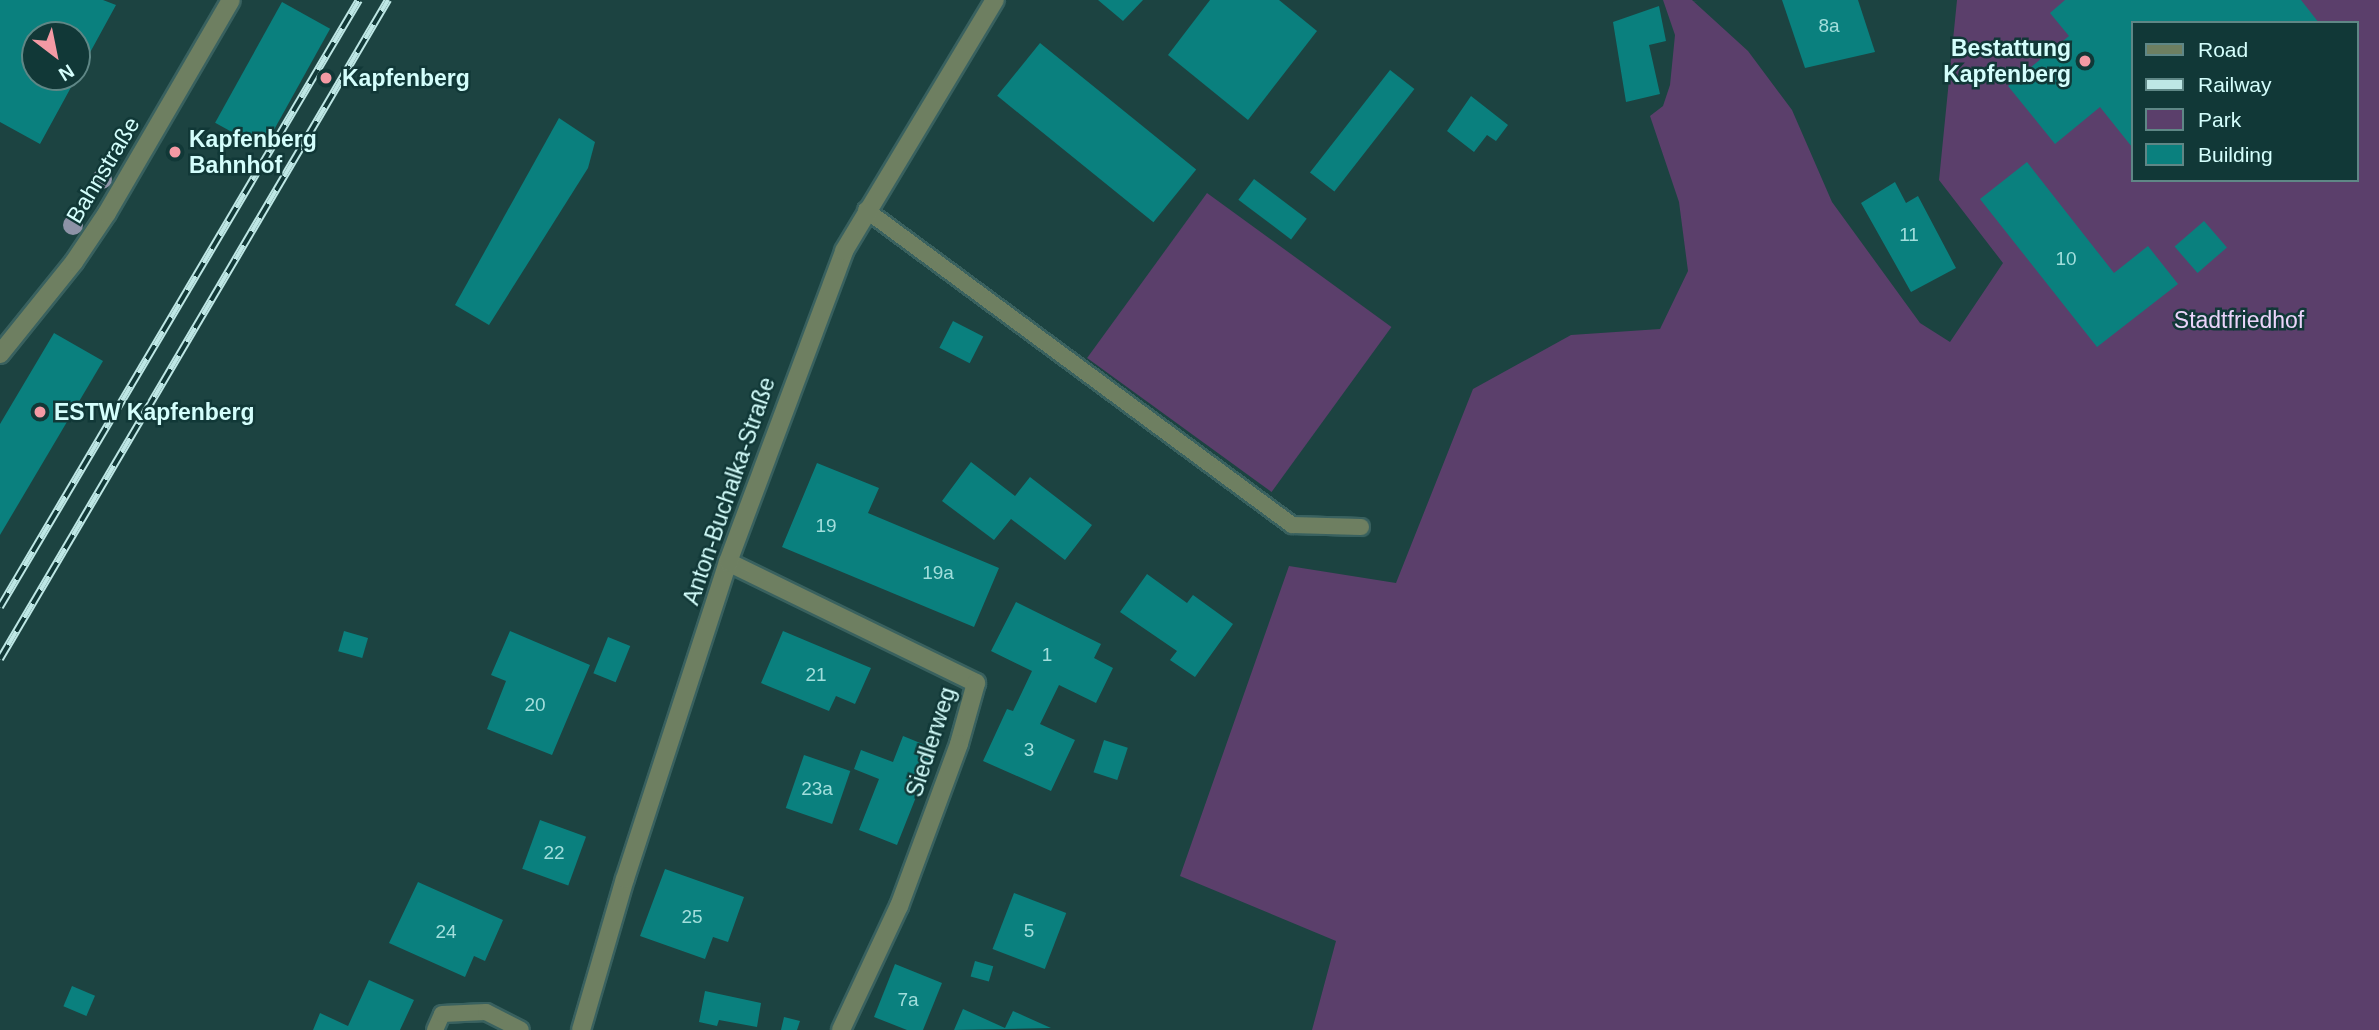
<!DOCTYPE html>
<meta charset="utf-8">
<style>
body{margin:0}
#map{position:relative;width:2379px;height:1030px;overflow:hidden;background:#1c4341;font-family:Helvetica,sans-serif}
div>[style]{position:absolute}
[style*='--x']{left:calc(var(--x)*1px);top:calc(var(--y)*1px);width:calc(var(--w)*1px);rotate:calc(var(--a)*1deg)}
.green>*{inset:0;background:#5b3f6b;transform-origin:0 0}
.building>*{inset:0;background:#0a807e;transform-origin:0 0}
.roads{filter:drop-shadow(2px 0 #39615f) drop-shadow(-2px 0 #39615f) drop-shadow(0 2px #39615f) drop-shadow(0 -2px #39615f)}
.service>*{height:16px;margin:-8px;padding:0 8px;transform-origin:8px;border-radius:8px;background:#6e7f61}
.minor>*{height:18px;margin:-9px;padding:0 9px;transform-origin:9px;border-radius:9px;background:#6e7f61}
.rail>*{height:8px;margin-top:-4px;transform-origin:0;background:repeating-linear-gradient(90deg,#113837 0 16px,#bee7e5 0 32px);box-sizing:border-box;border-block:2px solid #bee7e5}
.trees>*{width:20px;height:20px;margin:-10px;border-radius:50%;background:#8e93a7}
.dots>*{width:19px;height:19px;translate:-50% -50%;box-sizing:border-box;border:4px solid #113837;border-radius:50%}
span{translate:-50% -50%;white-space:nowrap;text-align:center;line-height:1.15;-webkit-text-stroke:5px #113837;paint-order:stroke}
.number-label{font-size:19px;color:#a2dedc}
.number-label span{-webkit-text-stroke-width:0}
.poi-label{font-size:23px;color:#d4fefc;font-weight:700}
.right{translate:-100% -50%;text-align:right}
.left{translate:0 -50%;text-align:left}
.street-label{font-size:23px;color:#d4fefc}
.park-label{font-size:23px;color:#ebd4fa}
.legend{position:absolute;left:2131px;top:21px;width:228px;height:161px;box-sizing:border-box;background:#113837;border:2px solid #5f8786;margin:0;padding:9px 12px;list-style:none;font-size:21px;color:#d4fefc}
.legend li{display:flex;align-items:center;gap:14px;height:35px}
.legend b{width:35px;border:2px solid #5f8786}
.north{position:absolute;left:21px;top:21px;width:70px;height:70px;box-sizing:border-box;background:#113837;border:2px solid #5f8786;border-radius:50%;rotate:148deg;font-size:19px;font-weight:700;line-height:28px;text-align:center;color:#d4fefc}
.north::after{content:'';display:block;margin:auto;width:24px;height:32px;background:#f49aa4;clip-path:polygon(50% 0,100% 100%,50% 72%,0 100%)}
</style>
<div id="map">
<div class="green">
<div style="clip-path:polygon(evenodd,1663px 0,1692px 0,1748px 51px,1792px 110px,1832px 202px,1920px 323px,1950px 342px,2003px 263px,1939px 180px,1957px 0,2379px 0,2379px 1030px,1312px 1030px,1336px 941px,1180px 876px,1289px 566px,1396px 583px,1473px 389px,1571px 335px,1660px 329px,1688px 271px,1679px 202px,1650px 116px,1663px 106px,1670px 85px,1675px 35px,1663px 0,2132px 23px,2356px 23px,2356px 180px,2132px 180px,2132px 23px)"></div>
<div style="left:1207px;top:193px;width:228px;height:204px;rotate:36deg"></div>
</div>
<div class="building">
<div style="clip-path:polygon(evenodd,0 0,103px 0,116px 5px,40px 144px,0 122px,0 0,35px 35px,77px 35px,77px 77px,35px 77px,35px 35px)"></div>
<div style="clip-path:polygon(1098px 0,1143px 0,1123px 21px)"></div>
<div style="clip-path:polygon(1210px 0,1279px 0,1317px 31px,1248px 120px,1168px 55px)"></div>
<div style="clip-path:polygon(1782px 0,1858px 0,1875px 52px,1805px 68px)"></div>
<div style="clip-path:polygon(2065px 0,2301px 0,2319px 23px,2132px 23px,2132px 147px,2100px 107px,2055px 144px,2008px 86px,2069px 36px,2050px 13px)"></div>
<div style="left:282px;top:2px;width:55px;height:138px;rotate:29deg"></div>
<div style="clip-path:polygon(1659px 6px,1666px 41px,1649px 45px,1660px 94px,1626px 102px,1613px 22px)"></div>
<div style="left:1040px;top:43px;width:201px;height:68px;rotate:39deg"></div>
<div style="left:1390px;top:70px;width:31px;height:130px;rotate:38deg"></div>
<div style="clip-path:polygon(1471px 96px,1508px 125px,1496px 141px,1487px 135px,1474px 152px,1447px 131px)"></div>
<div style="clip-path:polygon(559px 118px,595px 142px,588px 168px,489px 325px,455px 305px)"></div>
<div style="clip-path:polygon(2027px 162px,2114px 273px,2148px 246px,2178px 284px,2097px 347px,1980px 199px)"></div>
<div style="left:1254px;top:179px;width:66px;height:26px;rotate:37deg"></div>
<div style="clip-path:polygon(1895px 182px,1906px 203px,1918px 196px,1956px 268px,1911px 292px,1861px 203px)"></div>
<div style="left:2204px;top:221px;width:35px;height:39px;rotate:49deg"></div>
<div style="left:953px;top:321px;width:34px;height:30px;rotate:27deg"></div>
<div style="clip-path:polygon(54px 333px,103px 361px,0 535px,0 424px)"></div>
<div style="clip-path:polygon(971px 462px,1015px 496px,1030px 477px,1092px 525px,1065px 560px,1011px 519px,994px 540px,942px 501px)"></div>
<div style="clip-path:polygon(817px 463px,879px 488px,868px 513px,999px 568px,974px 627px,782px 547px)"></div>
<div style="clip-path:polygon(1147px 574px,1187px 603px,1193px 595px,1233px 624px,1195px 677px,1170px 660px,1177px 651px,1120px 612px)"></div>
<div style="clip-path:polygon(1016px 602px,1101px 644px,1094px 658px,1113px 668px,1096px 703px,1059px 685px,1040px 724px,1075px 740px,1051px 791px,983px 761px,1007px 709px,1013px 711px,1032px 671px,991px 651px)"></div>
<div style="left:344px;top:631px;width:25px;height:21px;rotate:16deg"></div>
<div style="clip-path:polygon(510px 631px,590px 665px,552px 755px,487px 729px,506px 681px,491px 675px)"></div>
<div style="clip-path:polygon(783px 631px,871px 668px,855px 704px,836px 696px,829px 711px,761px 683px)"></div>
<div style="left:608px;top:637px;width:24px;height:39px;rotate:22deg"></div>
<div style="clip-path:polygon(903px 736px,935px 749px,897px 845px,859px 830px,879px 779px,854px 769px,861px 750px,893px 762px)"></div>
<div style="left:1104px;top:740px;width:25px;height:34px;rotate:18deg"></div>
<div style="left:804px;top:755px;width:49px;height:56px;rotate:19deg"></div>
<div style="left:540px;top:820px;width:49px;height:52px;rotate:20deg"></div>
<div style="clip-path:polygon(665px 869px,744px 897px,728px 942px,713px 937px,705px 959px,640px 936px)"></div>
<div style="clip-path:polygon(418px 882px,503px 920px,485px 961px,474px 956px,465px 977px,389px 943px)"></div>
<div style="left:1014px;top:893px;width:56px;height:60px;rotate:21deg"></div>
<div style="left:975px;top:961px;width:19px;height:16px;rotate:16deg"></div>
<div style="clip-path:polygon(895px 964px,942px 983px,923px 1030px,907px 1030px,874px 1017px)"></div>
<div style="clip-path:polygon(369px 980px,414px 1000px,400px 1030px,313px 1030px,320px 1013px,348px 1026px)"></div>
<div style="left:72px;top:986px;width:25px;height:22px;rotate:23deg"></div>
<div style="clip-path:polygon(705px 991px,761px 1003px,757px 1027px,719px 1020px,717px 1026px,699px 1022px)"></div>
<div style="clip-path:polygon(963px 1009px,1005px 1028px,1013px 1011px,1051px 1028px,954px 1030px)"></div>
<div style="clip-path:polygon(784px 1017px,800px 1021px,797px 1030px,781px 1030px)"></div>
</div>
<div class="roads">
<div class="service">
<div style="--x:866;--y:210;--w:530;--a:36.48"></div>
<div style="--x:1292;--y:525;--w:69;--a:1.7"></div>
<div style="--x:435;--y:1030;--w:17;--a:-66"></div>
<div style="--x:442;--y:1014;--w:44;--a:-2.6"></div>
<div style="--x:486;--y:1012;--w:39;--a:27"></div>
</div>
<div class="minor">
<div style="--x:0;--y:354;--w:118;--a:-51.2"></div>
<div style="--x:74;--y:262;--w:59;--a:-56"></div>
<div style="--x:107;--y:213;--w:246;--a:-59.8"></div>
<div style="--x:728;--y:562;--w:276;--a:26"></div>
<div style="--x:976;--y:683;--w:63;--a:105.6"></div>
<div style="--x:959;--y:744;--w:173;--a:110.3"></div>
<div style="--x:899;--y:906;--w:137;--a:115.1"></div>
<div style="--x:581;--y:1030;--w:157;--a:-73.8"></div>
<div style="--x:625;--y:879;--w:333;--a:-72"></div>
<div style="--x:728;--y:562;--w:332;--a:-69.5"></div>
<div style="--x:844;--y:251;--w:293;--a:-59"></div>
</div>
</div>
<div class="rail">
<div style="--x:0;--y:607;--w:705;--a:-59.4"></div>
<div style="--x:0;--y:659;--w:765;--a:-59.51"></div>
</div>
<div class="trees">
<div style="left:102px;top:179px"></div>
<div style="left:73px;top:225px"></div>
</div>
<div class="dots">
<div style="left:2085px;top:61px;background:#f49aa4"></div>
<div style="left:326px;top:78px;background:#f49aa4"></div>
<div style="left:175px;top:152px;background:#f49aa4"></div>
<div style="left:40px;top:412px;background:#f49aa4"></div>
</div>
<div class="number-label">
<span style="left:1829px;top:26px">8a</span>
<span style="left:1909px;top:235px">11</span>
<span style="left:2066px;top:259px">10</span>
<span style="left:826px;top:526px">19</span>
<span style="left:938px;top:573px">19a</span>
<span style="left:1047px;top:655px">1</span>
<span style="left:816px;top:675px">21</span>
<span style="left:535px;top:705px">20</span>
<span style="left:1029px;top:750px">3</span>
<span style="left:817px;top:789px">23a</span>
<span style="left:554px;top:853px">22</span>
<span style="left:692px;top:917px">25</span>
<span style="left:1029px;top:931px">5</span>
<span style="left:446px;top:932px">24</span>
<span style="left:908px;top:1000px">7a</span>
</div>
<div class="poi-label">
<span class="right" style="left:2071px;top:61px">Bestattung<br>Kapfenberg</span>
<span class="left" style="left:342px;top:78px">Kapfenberg</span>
<span class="left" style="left:189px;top:152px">Kapfenberg<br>Bahnhof</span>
<span class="left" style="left:54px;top:412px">ESTW Kapfenberg</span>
</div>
<div class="street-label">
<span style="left:103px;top:170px;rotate:-59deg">Bahnstraße</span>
<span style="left:729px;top:491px;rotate:-71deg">Anton-Buchalka-Straße</span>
<span style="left:931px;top:742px;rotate:-72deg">Siedlerweg</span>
</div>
<div class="park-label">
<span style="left:2239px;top:320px">Stadtfriedhof</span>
</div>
<ul class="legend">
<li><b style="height:9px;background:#6e7f61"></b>Road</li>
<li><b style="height:9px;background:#bee7e5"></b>Railway</li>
<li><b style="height:19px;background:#5b3f6b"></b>Park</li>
<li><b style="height:19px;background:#0a807e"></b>Building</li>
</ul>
<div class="north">N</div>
</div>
